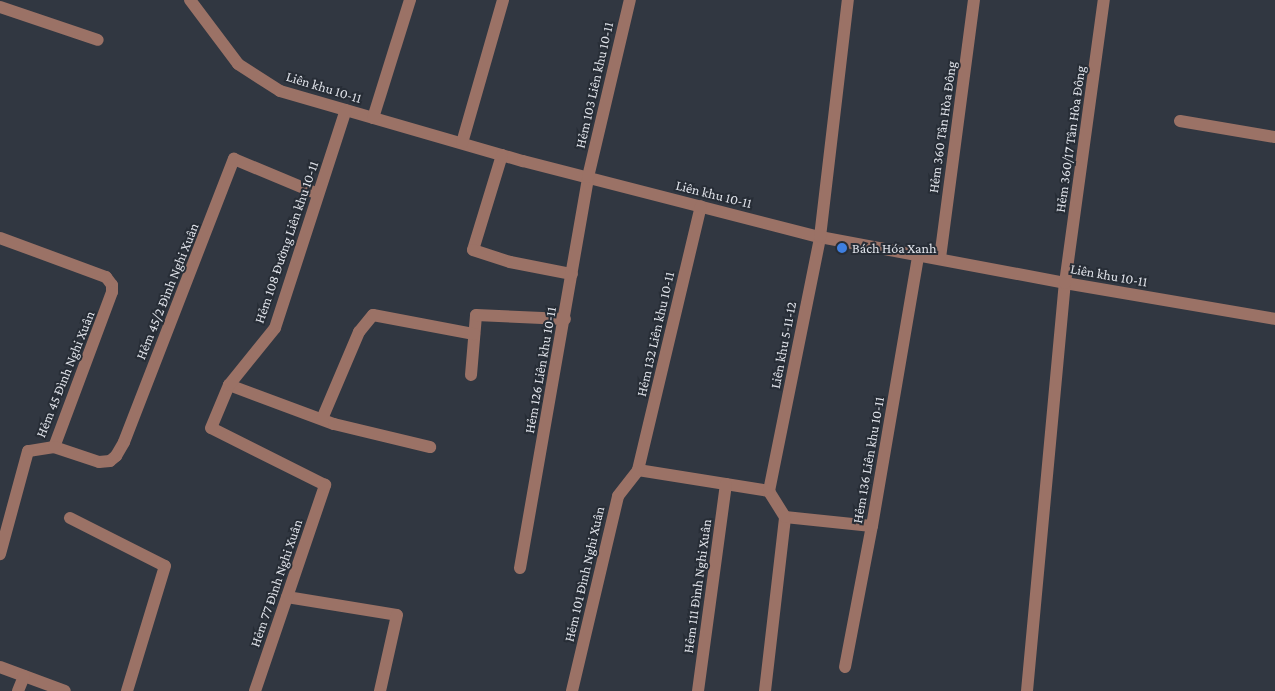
<!DOCTYPE html>
<meta charset="utf-8">
<style>
body{margin:0}
#map{position:relative;width:1275px;height:691px;overflow:hidden;background:#313741;font-family:"Crimson Pro",serif}
div>[style]{position:absolute}
[style*='--x']{left:calc(var(--x)*1px);top:calc(var(--y)*1px);width:calc(var(--w)*1px);rotate:calc(var(--a)*1deg)}
.minor>*{height:12px;margin:-6px;padding:0 6px;transform-origin:6px;border-radius:6px;background:#9b7266}
.dots>*{width:14px;height:14px;translate:-50% -50%;box-sizing:border-box;border:2px solid #272d36;border-radius:50%}
span{translate:-50% -50%;white-space:nowrap;text-align:center;line-height:1.15;-webkit-text-stroke:4px #272d36;paint-order:stroke}
.street-label{font-size:14px;color:#dfe2e9}
.poi-label{font-size:14px;color:#dfe2e9}
.left{translate:0 -50%;text-align:left}
</style>
<div id="map">
<div class="minor">
<div style="--x:190;--y:0;--w:80;--a:53.1"></div>
<div style="--x:238;--y:64;--w:50;--a:32.7"></div>
<div style="--x:280;--y:91;--w:253;--a:16.1"></div>
<div style="--x:523;--y:161;--w:307;--a:14.4"></div>
<div style="--x:820;--y:237;--w:249;--a:10.6"></div>
<div style="--x:1065;--y:283;--w:213;--a:9.7"></div>
<div style="--x:0;--y:7;--w:103;--a:18.6"></div>
<div style="--x:373;--y:118;--w:124;--a:-72.6"></div>
<div style="--x:1180;--y:121;--w:96;--a:9.6"></div>
<div style="--x:462;--y:143;--w:149;--a:-74"></div>
<div style="--x:502;--y:155;--w:99;--a:107"></div>
<div style="--x:473;--y:250;--w:39;--a:18"></div>
<div style="--x:510;--y:262;--w:63;--a:11"></div>
<div style="--x:0;--y:238;--w:113;--a:20.2"></div>
<div style="--x:106;--y:277;--w:10;--a:53"></div>
<div style="--x:112;--y:285;--w:7;--a:90"></div>
<div style="--x:112;--y:292;--w:165;--a:110.5"></div>
<div style="--x:54;--y:447;--w:26;--a:171"></div>
<div style="--x:28;--y:451;--w:107;--a:105.2"></div>
<div style="--x:940;--y:258;--w:260;--a:-82.5"></div>
<div style="--x:471;--y:375;--w:60;--a:-85.2"></div>
<div style="--x:476;--y:315;--w:89;--a:2.6"></div>
<div style="--x:229;--y:385;--w:112;--a:20.4"></div>
<div style="--x:334;--y:424;--w:99;--a:13.5"></div>
<div style="--x:322;--y:419;--w:95;--a:-67"></div>
<div style="--x:359;--y:332;--w:22;--a:-51"></div>
<div style="--x:373;--y:315;--w:103;--a:10.7"></div>
<div style="--x:54;--y:447;--w:47;--a:18.4"></div>
<div style="--x:99;--y:462;--w:11;--a:-5"></div>
<div style="--x:110;--y:461;--w:8;--a:-40"></div>
<div style="--x:116;--y:456;--w:16;--a:-60"></div>
<div style="--x:124;--y:442;--w:304;--a:-68.8"></div>
<div style="--x:234;--y:159;--w:91;--a:22.6"></div>
<div style="--x:638;--y:470;--w:133;--a:9.1"></div>
<div style="--x:785;--y:517;--w:87;--a:5.9"></div>
<div style="--x:70;--y:518;--w:106;--a:26.8"></div>
<div style="--x:165;--y:566;--w:131;--a:106.9"></div>
<div style="--x:520;--y:568;--w:397;--a:-80.1"></div>
<div style="--x:588;--y:177;--w:182;--a:-76.7"></div>
<div style="--x:287;--y:597;--w:111;--a:9.3"></div>
<div style="--x:397;--y:615;--w:78;--a:102.6"></div>
<div style="--x:0;--y:667;--w:69;--a:20.3"></div>
<div style="--x:845;--y:667;--w:144;--a:-79.2"></div>
<div style="--x:872;--y:526;--w:274;--a:-80.3"></div>
<div style="--x:18;--y:691;--w:16;--a:-68"></div>
<div style="--x:255;--y:691;--w:218;--a:-71.2"></div>
<div style="--x:325;--y:485;--w:127;--a:-153.4"></div>
<div style="--x:211;--y:428;--w:47;--a:-67.3"></div>
<div style="--x:229;--y:385;--w:73;--a:-51.1"></div>
<div style="--x:275;--y:328;--w:229;--a:-72"></div>
<div style="--x:572;--y:691;--w:200;--a:-76.7"></div>
<div style="--x:618;--y:496;--w:33;--a:-52"></div>
<div style="--x:638;--y:470;--w:271;--a:-76.6"></div>
<div style="--x:698;--y:691;--w:209;--a:-82.3"></div>
<div style="--x:765;--y:691;--w:175;--a:-83.4"></div>
<div style="--x:785;--y:517;--w:31;--a:-122"></div>
<div style="--x:769;--y:491;--w:259;--a:-78.6"></div>
<div style="--x:820;--y:237;--w:239;--a:-83.3"></div>
<div style="--x:1027;--y:691;--w:410;--a:-84.7"></div>
<div style="--x:1065;--y:283;--w:286;--a:-82.2"></div>
</div>
<div class="dots">
<div style="left:842px;top:248px;background:#3f7fe0"></div>
</div>
<div class="street-label">
<span style="left:594px;top:85px;rotate:-77deg">Hẻm 103 Liên khu 10-11</span>
<span style="left:324px;top:87px;rotate:17deg">Liên khu 10-11</span>
<span style="left:942px;top:127px;rotate:-82deg">Hẻm 360 Tân Hòa Đông</span>
<span style="left:1070px;top:139px;rotate:-82deg">Hẻm 360/17 Tân Hòa Đông</span>
<span style="left:714px;top:194px;rotate:14deg">Liên khu 10-11</span>
<span style="left:286px;top:242px;rotate:-71deg">Hẻm 108 Đường Liên khu 10-11</span>
<span style="left:1109px;top:275px;rotate:10deg">Liên khu 10-11</span>
<span style="left:167px;top:291px;rotate:-68deg">Hẻm 45/2 Đình Nghi Xuân</span>
<span style="left:655px;top:334px;rotate:-77deg">Hẻm 132 Liên khu 10-11</span>
<span style="left:783px;top:345px;rotate:-79deg">Liên khu 5-11-12</span>
<span style="left:540px;top:370px;rotate:-80deg">Hẻm 126 Liên khu 10-11</span>
<span style="left:65px;top:374px;rotate:-68deg">Hẻm 45 Đình Nghi Xuân</span>
<span style="left:868px;top:460px;rotate:-80deg">Hẻm 136 Liên khu 10-11</span>
<span style="left:584px;top:574px;rotate:-77deg">Hẻm 101 Đình Nghi Xuân</span>
<span style="left:276px;top:583px;rotate:-71deg">Hẻm 77 Đình Nghi Xuân</span>
<span style="left:697px;top:586px;rotate:-82deg">Hẻm 111 Đình Nghi Xuân</span>
</div>
<div class="poi-label">
<span class="left" style="left:852px;top:248px">Bách Hóa Xanh</span>
</div>
</div>
